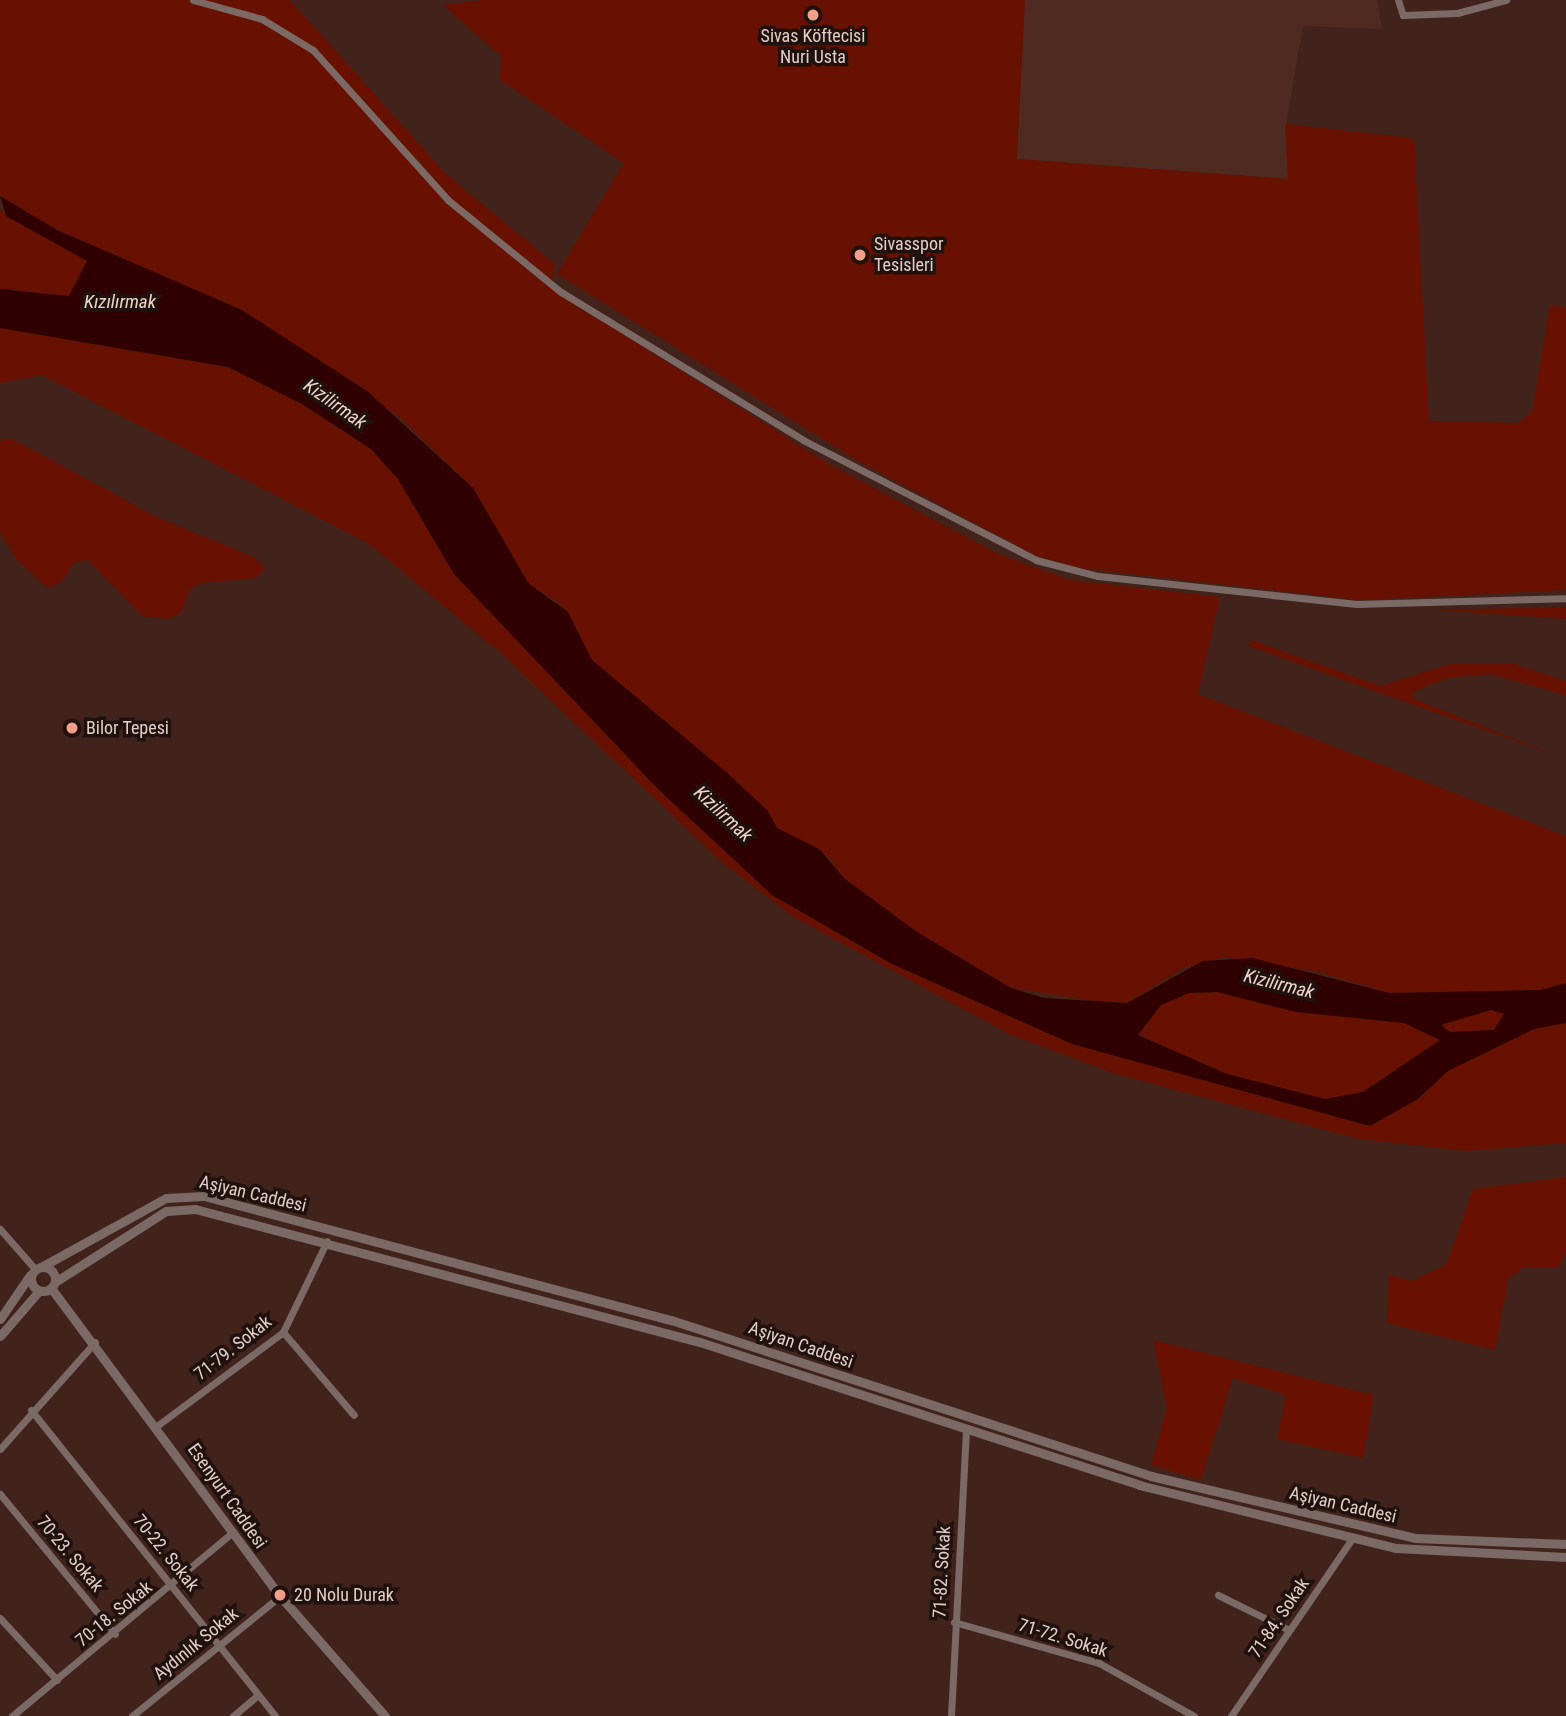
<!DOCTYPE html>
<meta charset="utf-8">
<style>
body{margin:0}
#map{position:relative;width:1566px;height:1716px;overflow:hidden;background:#42231c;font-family:"Roboto Condensed",sans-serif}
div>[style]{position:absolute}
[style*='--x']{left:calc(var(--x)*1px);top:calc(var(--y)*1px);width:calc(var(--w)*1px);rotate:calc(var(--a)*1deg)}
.built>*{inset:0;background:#4f2a21}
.green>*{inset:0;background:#691100}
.water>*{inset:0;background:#2f0100}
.minor>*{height:7px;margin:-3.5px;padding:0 3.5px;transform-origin:3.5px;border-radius:3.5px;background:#7a6965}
.tertiary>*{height:9px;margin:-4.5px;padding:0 4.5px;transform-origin:4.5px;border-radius:4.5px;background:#7a6965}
.tertiary>.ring{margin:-4.5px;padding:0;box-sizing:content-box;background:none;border:9px solid #7a6965;border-radius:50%}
.dots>*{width:19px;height:19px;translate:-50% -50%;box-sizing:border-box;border:4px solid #1f110e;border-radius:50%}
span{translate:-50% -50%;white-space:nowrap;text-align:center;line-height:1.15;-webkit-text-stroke:7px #1f110e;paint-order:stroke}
.poi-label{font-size:18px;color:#e2cdc8}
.left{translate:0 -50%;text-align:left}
.street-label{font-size:18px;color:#e2cdc8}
.water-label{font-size:19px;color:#eed3cd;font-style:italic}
</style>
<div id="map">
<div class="built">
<div style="clip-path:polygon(1025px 0,1377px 0,1382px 29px,1303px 26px,1286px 124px,1288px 179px,1016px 159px)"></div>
</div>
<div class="green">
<div style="clip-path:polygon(0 0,290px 0,446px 174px,555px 264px,551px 289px,829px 464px,997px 553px,1071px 580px,1220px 597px,1198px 694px,1566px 836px,1566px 983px,1541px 990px,1389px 993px,1319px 972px,1224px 957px,1184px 968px,1127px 1003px,1100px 1002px,1011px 988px,917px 932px,845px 879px,829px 857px,777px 828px,768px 811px,727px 773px,592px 660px,558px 602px,529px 584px,473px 488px,399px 417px,242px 310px,57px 230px,0 196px)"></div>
<div style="clip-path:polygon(483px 0,1025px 0,1017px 159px,1288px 179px,1285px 124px,1414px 138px,1429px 421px,1517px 423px,1532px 412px,1550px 306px,1566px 307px,1566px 590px,1359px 600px,1080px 568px,1035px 555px,858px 461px,557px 274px,624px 163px,500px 80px,501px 56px,443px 5px)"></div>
<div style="clip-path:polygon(0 210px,84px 255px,86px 267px,69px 296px,0 289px)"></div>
<div style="clip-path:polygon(0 328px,228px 367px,302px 404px,371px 449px,398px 479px,454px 574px,657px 788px,772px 895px,892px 964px,1072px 1044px,1370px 1126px,1418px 1099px,1448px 1071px,1534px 1029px,1566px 1023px,1566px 1143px,1466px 1151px,1359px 1139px,1116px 1074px,1011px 1035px,794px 917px,724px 864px,504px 656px,368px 543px,42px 375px,0 383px)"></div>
<div style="clip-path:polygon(11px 438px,157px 517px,256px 558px,265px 569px,255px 578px,202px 583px,190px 590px,181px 613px,168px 619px,142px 616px,88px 560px,75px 562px,60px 583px,48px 588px,17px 560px,0 532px,0 441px)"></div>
<div style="clip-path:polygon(1566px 607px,1566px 619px,1436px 610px)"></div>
<div style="clip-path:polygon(1252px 640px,1381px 686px,1453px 663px,1514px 664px,1566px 681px,1566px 695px,1489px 674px,1448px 678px,1413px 692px,1414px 699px,1566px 759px,1248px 646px)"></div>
<div style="clip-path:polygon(1217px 992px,1296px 1012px,1404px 1023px,1441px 1040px,1363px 1092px,1325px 1099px,1227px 1074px,1139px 1035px,1161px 1005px,1189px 993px)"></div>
<div style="clip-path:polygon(1491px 1010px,1504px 1014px,1494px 1030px,1450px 1032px,1441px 1024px)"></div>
<div style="clip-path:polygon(1566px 1177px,1566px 1251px,1558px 1268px,1522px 1268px,1508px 1279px,1495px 1350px,1387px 1323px,1389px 1275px,1413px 1281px,1447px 1264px,1473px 1189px)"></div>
<div style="clip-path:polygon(1153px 1340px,1374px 1395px,1363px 1458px,1277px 1439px,1286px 1395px,1233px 1378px,1201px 1480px,1151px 1465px,1167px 1407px)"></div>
</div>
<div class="water">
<div style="clip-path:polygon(evenodd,0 196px,57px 230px,242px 310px,367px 391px,473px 488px,529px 584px,568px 612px,592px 660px,727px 773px,768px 811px,777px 828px,819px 849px,845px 879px,917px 932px,1011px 988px,1044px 998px,1127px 1003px,1203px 961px,1253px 958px,1389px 993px,1541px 990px,1566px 983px,1566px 1023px,1534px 1029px,1448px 1071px,1418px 1099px,1370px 1126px,1072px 1044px,892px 964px,772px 895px,657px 788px,454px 574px,398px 479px,371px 449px,302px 404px,228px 367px,0 328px,0 289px,69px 296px,87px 261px,6px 216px,0 196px,1217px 992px,1296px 1012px,1404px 1023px,1440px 1040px,1363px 1092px,1325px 1099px,1227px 1074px,1138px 1035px,1161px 1005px,1189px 993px,1217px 992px,0 196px,1491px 1010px,1504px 1014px,1494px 1030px,1450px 1032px,1441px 1025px,1491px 1010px)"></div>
</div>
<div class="minor">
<div style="--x:193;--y:0;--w:72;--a:15.4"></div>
<div style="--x:262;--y:19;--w:60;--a:31.3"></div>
<div style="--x:313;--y:50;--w:202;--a:48"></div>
<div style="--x:448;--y:200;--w:146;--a:39.2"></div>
<div style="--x:561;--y:292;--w:284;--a:31.4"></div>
<div style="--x:803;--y:440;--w:262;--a:27.2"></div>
<div style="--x:1036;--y:560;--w:64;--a:14.5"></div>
<div style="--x:1098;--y:576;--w:260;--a:6.2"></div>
<div style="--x:1356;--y:604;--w:210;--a:-1.6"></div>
<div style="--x:1398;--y:0;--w:16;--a:72"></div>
<div style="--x:1403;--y:15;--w:54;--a:-2.1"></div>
<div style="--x:1457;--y:13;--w:51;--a:-14.9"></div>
<div style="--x:0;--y:1229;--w:53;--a:48.8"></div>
<div style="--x:283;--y:1332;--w:109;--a:49.5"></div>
<div style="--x:31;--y:1410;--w:391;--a:51.4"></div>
<div style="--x:158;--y:1425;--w:156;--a:-36.6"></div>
<div style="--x:283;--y:1332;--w:101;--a:-64.2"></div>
<div style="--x:0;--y:1449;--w:143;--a:-48.4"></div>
<div style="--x:0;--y:1494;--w:181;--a:50.6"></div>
<div style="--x:1218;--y:1595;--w:79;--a:26.2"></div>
<div style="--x:0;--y:1618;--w:84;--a:47.4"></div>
<div style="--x:954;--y:1622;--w:151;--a:15.8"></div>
<div style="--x:1099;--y:1663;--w:109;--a:29.2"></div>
<div style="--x:12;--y:1716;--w:288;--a:-39.8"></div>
<div style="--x:132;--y:1716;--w:191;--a:-39"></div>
<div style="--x:233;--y:1716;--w:33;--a:-40"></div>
<div style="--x:951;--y:1716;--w:287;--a:-87"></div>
<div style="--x:1231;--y:1716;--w:217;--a:-55.7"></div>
</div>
<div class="tertiary">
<div class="ring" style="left:31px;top:1267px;width:15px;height:15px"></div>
<div style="--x:41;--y:1267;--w:143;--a:-28.9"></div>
<div style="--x:166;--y:1198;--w:38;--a:-3"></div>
<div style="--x:204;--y:1196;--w:483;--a:14.9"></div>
<div style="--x:671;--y:1320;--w:505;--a:18"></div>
<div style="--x:1151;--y:1476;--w:271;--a:13.2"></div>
<div style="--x:1415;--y:1538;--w:151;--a:2.3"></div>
<div style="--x:55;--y:1282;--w:132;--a:-32.6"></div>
<div style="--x:166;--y:1211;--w:29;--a:-4"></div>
<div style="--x:195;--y:1209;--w:525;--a:14.78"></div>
<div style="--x:703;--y:1343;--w:459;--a:18"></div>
<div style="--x:1139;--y:1485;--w:265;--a:13.8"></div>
<div style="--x:1396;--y:1548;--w:170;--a:3"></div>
<div style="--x:51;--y:1288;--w:384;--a:53.4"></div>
<div style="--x:280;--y:1596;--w:159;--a:48.8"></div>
<div style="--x:0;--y:1319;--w:53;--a:-55.7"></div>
<div style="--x:0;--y:1336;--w:60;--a:-49.1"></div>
</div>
<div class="dots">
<div style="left:813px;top:15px;background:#f49e8a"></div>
<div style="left:860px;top:255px;background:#f49e8a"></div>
<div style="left:72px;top:728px;background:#f49e8a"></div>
<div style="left:280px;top:1595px;background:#f49e8a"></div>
</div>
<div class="poi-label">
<span style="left:813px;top:47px">Sivas Köftecisi<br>Nuri Usta</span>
<span class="left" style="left:874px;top:255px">Sivasspor<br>Tesisleri</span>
<span class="left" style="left:86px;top:728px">Bilor Tepesi</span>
<span class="left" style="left:294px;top:1595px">20 Nolu Durak</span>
</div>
<div class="street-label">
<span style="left:253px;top:1194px;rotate:13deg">Aşiyan Caddesi</span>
<span style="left:801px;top:1345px;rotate:19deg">Aşiyan Caddesi</span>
<span style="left:233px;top:1348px;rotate:-38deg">71-79. Sokak</span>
<span style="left:227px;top:1496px;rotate:55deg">Esenyurt Caddesi</span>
<span style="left:1343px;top:1505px;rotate:13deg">Aşiyan Caddesi</span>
<span style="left:166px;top:1553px;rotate:51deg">70-22. Sokak</span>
<span style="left:70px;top:1554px;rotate:50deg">70-23. Sokak</span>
<span style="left:942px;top:1572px;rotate:-87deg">71-82. Sokak</span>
<span style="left:114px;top:1614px;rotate:-39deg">70-18. Sokak</span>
<span style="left:1279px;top:1618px;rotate:-56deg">71-84. Sokak</span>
<span style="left:1063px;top:1638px;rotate:17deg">71-72. Sokak</span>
<span style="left:196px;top:1644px;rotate:-39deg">Aydınlık Sokak</span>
</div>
<div class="water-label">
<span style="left:120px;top:302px">Kızılırmak</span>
<span style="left:335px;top:404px;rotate:35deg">Kizilirmak</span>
<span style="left:723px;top:814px;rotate:43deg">Kizilirmak</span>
<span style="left:1279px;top:984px;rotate:14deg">Kizilirmak</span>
</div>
</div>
